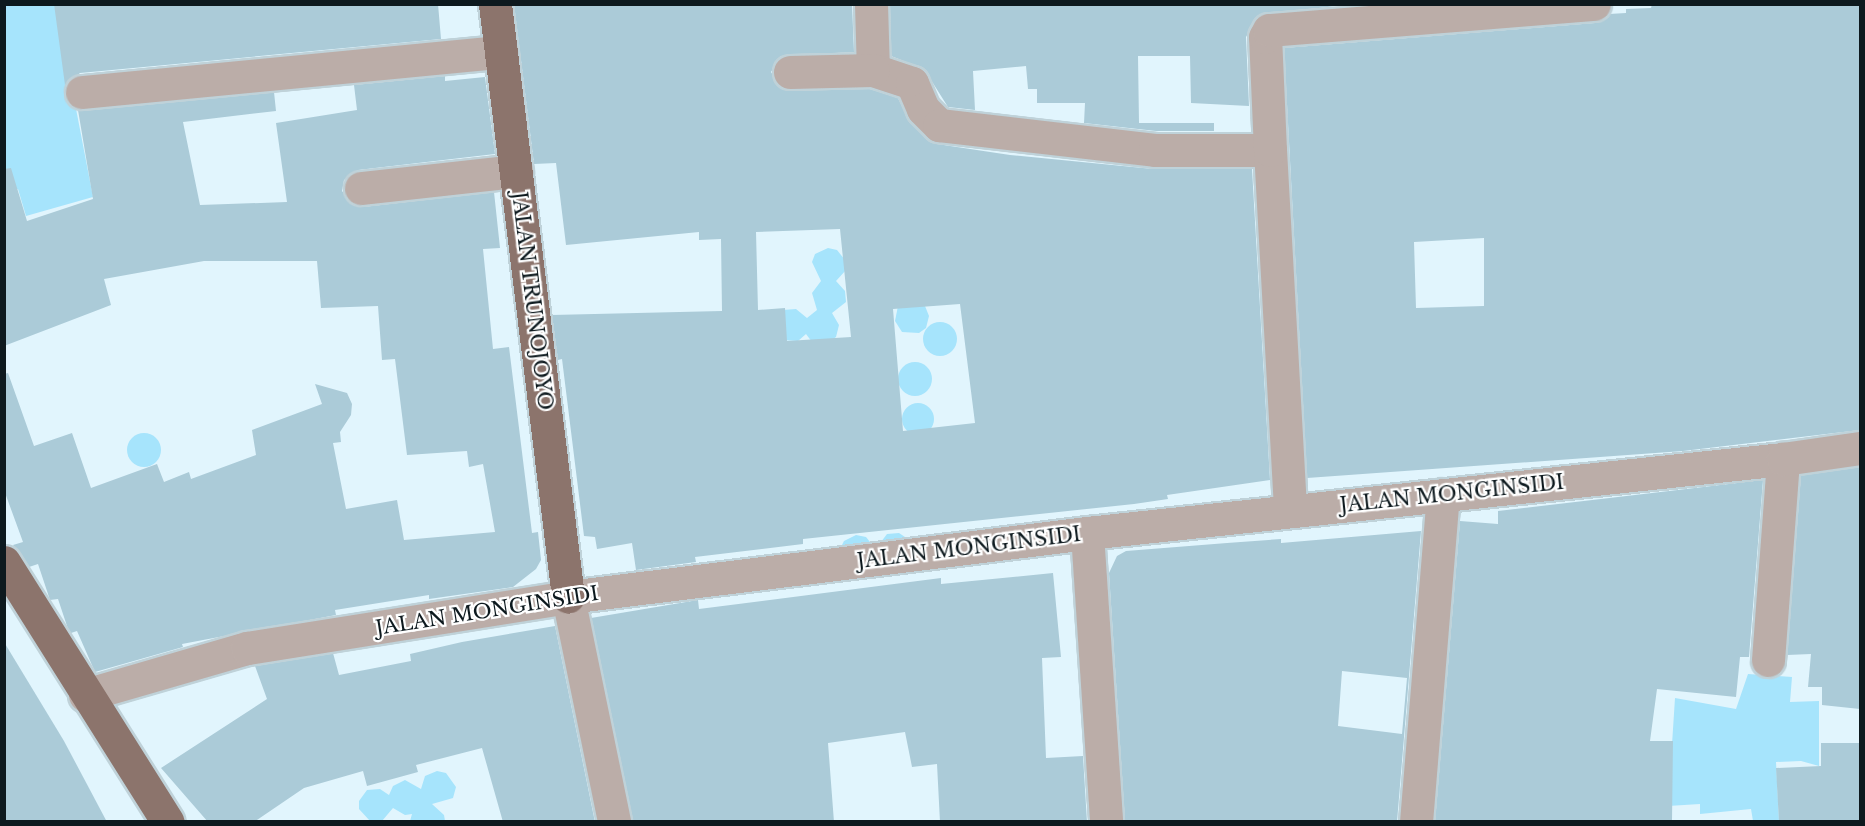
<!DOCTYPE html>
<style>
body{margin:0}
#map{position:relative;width:1865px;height:826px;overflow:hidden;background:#e1f5fd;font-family:"Libre Baskerville",serif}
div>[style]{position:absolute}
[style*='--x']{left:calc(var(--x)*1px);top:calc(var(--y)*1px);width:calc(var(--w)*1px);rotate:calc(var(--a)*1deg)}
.green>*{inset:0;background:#a6e4fc}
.round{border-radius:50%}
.building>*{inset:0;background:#abcbd8}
.roads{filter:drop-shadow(2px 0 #bfd2d9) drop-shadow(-2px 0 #bfd2d9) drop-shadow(0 2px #bfd2d9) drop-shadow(0 -2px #bfd2d9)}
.minor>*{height:33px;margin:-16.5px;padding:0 16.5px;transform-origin:16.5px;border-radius:16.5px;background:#bbada8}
.major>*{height:33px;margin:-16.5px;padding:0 16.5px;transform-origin:16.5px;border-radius:16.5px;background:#8c746c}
span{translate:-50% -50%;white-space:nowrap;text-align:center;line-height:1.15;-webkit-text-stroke:4.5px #fff;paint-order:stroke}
.street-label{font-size:20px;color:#0d191e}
.frame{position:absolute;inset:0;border:6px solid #0d191e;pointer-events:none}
</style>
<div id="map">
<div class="green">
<div style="clip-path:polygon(5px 5px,56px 5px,93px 197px,26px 216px,18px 189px,5px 193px)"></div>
<div style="clip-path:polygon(828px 248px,837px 250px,845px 260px,846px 270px,836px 281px,845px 291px,846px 302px,832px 313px,839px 325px,836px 337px,829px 342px,812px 342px,806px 334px,798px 341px,782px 340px,783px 310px,796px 309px,807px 318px,817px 310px,812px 293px,821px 281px,812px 262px,815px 254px)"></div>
<div style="clip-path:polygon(898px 306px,925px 306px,929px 316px,926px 328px,919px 333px,902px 332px,895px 321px)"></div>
<div class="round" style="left:923px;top:322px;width:34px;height:34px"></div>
<div class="round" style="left:898px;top:362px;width:34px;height:34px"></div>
<div class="round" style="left:902px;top:403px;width:32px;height:32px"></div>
<div class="round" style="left:127px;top:433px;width:34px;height:34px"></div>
<div style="clip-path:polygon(899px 533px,908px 539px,878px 546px,887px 534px)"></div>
<div style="clip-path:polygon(856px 535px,866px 537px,874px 547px,840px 549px,844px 541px)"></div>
<div style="clip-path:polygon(1748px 674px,1792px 677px,1790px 702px,1819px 701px,1819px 766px,1801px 761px,1776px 762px,1779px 821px,1753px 821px,1751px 809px,1700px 814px,1700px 804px,1668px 806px,1675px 698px,1736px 709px)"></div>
<div style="clip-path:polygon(437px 771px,446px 773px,456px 787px,453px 798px,432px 804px,444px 815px,445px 821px,410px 821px,412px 814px,405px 815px,393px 808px,382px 821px,370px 821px,359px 809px,359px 801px,367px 790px,380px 789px,389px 795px,393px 786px,405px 780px,421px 789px,425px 776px)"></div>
</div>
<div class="building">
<div style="clip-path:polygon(54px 4px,438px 4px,441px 39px,80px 73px,65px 85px)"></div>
<div style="clip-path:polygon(evenodd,514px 4px,852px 4px,854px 52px,781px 56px,771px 72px,781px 88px,870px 89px,898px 98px,910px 122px,937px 144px,1010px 155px,1153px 169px,1252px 169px,1270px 480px,1167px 495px,1168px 499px,1134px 504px,803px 539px,803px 544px,695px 557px,696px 562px,636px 570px,632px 543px,597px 549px,595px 537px,584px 536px,562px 359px,558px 360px,552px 315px,722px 311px,721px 239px,699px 240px,699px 232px,566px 245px,556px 163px,534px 164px,514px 4px,840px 229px,851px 337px,787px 341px,785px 308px,758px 310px,756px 232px,840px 229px,514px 4px,960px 304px,975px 423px,903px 431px,893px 309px,960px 304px)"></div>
<div style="clip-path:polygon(890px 4px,1353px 4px,1259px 15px,1246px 37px,1249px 106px,1191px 103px,1190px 56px,1138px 56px,1139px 123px,1214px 123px,1214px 131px,1156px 131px,1084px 123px,1085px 103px,1037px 103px,1037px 89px,1028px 89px,1026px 66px,973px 71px,975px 110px,948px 107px,924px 69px,891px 56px)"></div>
<div style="clip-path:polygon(evenodd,1652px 4px,1860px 4px,1860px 430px,1683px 451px,1307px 478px,1284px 48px,1595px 23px,1609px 14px,1626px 13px,1626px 9px,1651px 8px,1652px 4px,1484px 238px,1484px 306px,1416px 308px,1414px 242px,1484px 238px)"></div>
<div style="clip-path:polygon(445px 76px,445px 81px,485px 77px,495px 154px,358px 170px,344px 180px,342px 191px,353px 205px,363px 207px,494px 192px,500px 248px,483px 249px,493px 349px,509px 347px,532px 533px,538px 532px,541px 560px,536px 569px,513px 587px,429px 599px,429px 595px,335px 610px,336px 615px,182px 644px,183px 647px,95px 672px,77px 631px,71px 633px,68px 629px,58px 599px,50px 600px,38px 564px,29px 567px,13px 545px,23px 542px,4px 490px,4px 374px,8px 373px,34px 446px,72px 433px,91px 488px,157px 464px,164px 482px,189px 472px,191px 479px,256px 455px,252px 430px,322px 404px,315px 384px,347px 393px,352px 404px,351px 415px,340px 432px,341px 442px,333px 443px,346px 509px,397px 500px,404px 540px,495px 532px,483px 464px,469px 467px,467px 451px,407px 455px,395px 359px,382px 360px,378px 306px,321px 308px,317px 261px,204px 261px,104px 279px,111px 305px,4px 346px,4px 169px,11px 168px,27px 221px,93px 199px,78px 110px,274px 92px,276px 111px,183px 122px,200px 205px,287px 202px,276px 123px,357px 110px,354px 85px)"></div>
<div style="clip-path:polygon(1860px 467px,1860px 709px,1822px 705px,1822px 687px,1808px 687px,1811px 654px,1787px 655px,1801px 475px)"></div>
<div style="clip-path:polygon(1763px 480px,1749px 657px,1740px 657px,1736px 697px,1657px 689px,1650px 741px,1673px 741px,1672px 822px,1435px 822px,1460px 521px,1498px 524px,1498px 511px)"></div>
<div style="clip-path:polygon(evenodd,1421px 531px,1397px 822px,1125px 822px,1109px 573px,1117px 556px,1126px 551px,1227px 543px,1281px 539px,1281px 543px,1421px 531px,1342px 671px,1407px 678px,1402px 734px,1338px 726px,1342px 671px)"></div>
<div style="clip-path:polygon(1053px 573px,1061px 657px,1042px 658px,1046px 758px,1083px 756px,1087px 822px,940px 822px,937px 764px,912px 767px,905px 732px,828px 743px,834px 822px,632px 822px,591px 618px,698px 600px,699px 609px,941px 578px,941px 584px)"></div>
<div style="clip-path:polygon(555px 626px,595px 822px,503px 822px,482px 748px,416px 765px,418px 772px,367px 786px,363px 771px,304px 788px,254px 822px,208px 822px,161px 768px,267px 699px,255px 666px,333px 653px,339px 675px,411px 661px,410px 654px,462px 642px)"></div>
<div style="clip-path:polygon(4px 642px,64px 741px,107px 822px,4px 822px)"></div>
<div style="clip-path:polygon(1821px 743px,1860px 743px,1860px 822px,1779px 822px,1776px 768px,1821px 766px)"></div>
</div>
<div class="roads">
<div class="minor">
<div style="--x:871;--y:4;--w:66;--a:88.3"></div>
<div style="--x:873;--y:70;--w:41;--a:18.4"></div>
<div style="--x:912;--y:83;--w:28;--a:67"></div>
<div style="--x:923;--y:109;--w:23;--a:45"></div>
<div style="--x:939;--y:125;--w:217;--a:6.6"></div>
<div style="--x:1155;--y:150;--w:115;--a:0"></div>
<div style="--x:1270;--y:150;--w:361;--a:86.8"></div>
<div style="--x:790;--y:72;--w:83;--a:-1.4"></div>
<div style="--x:82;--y:92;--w:421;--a:-5.5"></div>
<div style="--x:1270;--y:150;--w:113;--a:-92.5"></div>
<div style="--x:1265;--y:37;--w:8;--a:-60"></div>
<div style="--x:1269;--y:30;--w:326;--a:-4.6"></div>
<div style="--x:361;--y:188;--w:156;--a:-6.3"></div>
<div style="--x:1087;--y:533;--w:290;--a:86.2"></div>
<div style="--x:568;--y:597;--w:230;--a:78.4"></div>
<div style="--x:1768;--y:660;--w:202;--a:-85.7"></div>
<div style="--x:85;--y:695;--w:169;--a:-16.2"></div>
<div style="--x:247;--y:648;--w:325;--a:-9"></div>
<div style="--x:568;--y:597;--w:523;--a:-7.03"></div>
<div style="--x:1087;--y:533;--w:700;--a:-6.07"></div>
<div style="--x:1783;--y:459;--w:78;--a:-8.1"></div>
<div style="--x:1416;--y:822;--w:328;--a:-85.3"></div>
</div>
<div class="major">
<div style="--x:495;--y:4;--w:597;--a:82.98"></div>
<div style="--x:4;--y:562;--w:307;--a:57.8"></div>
</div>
</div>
<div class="street-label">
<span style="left:532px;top:301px;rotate:83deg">JALAN TRUNOJOYO</span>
<span style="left:1452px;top:494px;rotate:-6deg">JALAN MONGINSIDI</span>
<span style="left:969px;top:548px;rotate:-7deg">JALAN MONGINSIDI</span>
<span style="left:487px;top:611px;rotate:-9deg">JALAN MONGINSIDI</span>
</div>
<div class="frame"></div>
</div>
